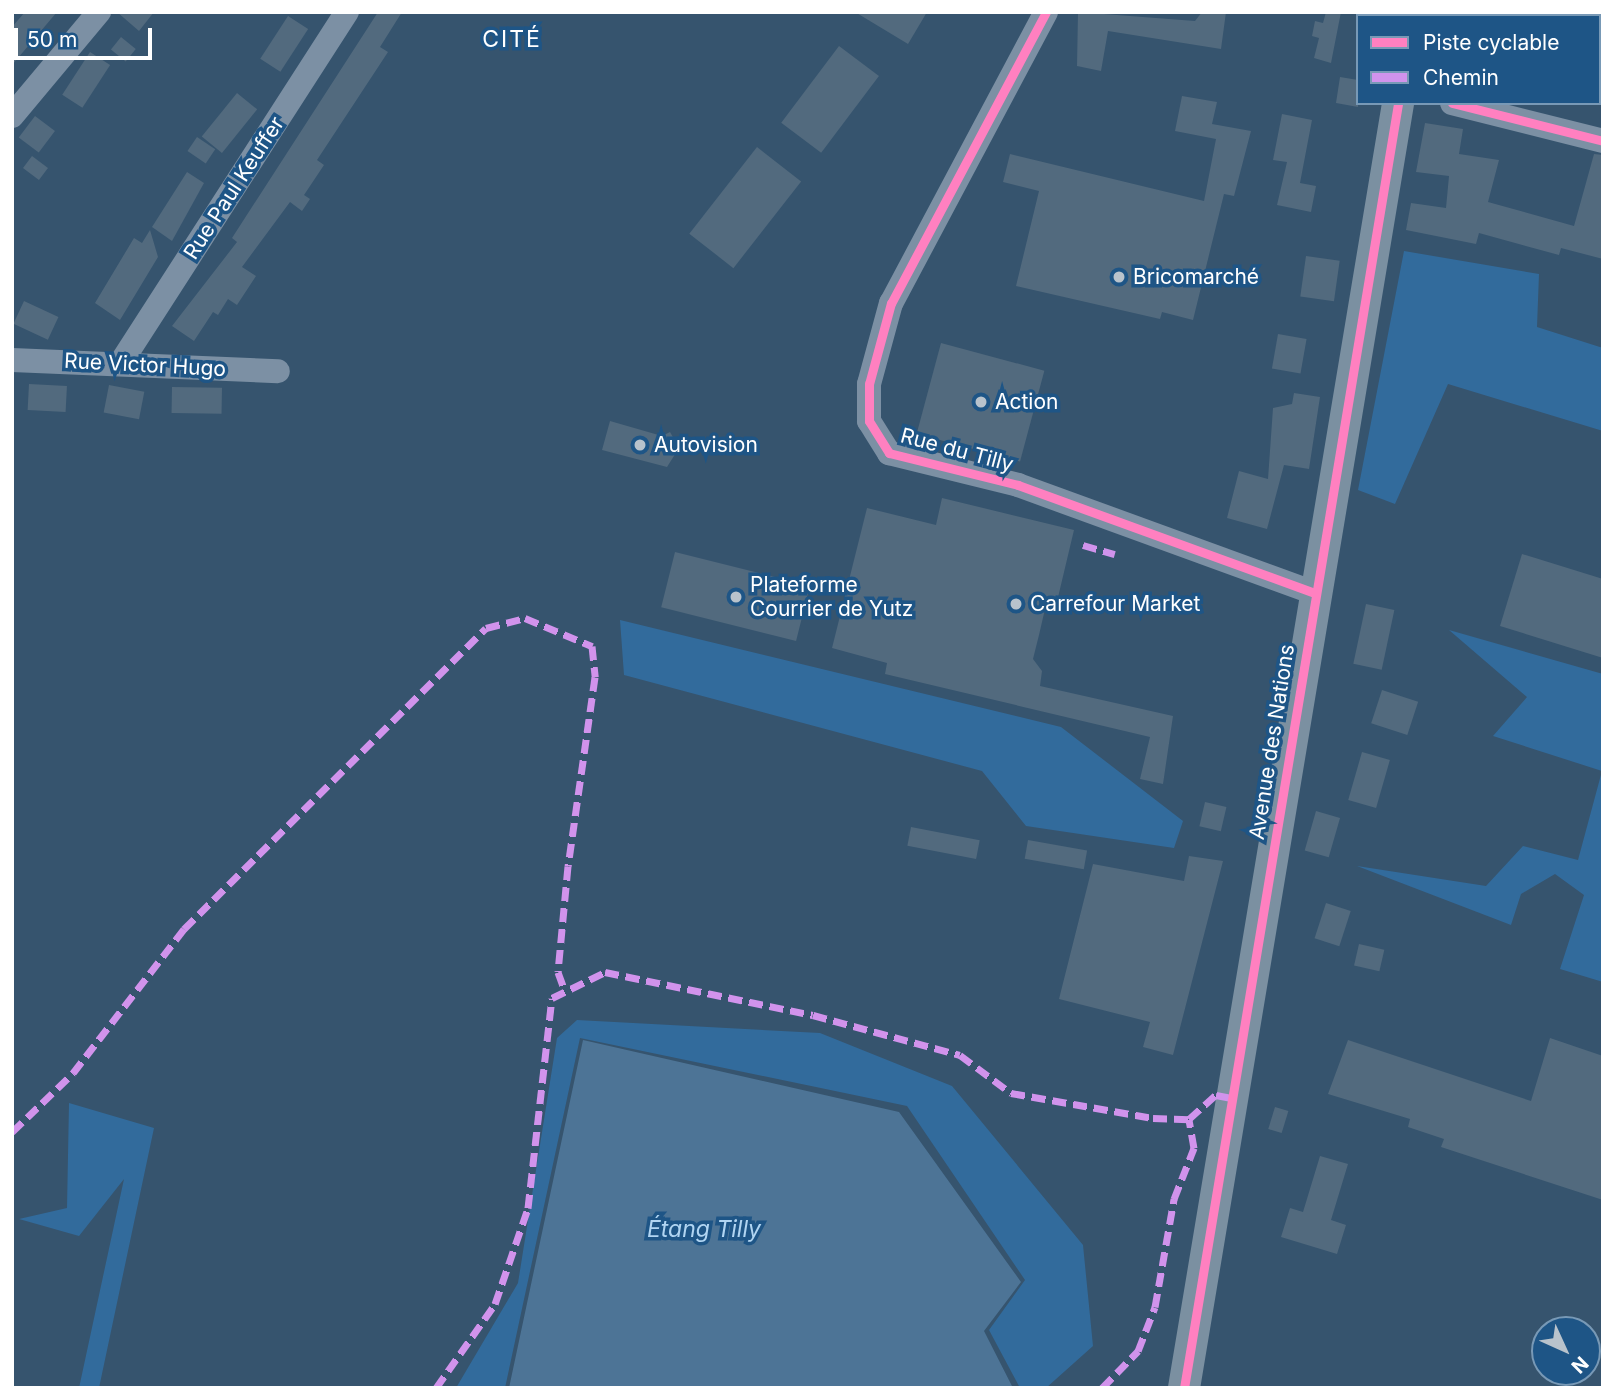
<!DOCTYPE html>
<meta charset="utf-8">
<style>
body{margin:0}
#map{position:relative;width:1615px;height:1400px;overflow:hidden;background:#36546e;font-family:Inter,sans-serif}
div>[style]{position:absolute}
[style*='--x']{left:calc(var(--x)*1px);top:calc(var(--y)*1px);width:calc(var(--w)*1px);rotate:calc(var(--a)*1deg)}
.green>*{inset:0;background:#326b9c}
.water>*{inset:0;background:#4d7496}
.building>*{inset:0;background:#526a7e;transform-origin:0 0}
.minor>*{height:24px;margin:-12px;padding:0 12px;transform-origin:12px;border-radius:12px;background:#7c90a4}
.major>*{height:32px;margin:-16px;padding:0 16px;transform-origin:16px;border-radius:16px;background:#7b90a1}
.quiet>*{height:7px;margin-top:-3.5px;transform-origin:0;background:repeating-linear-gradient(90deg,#d193ec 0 14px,transparent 0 21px)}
.cycleway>*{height:9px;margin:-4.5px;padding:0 4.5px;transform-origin:4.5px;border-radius:4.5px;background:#ff80c0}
.dots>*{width:19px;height:19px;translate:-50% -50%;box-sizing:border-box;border:4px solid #1e5586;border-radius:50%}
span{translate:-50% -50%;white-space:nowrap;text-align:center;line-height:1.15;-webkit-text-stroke:7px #1e5586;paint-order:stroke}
.street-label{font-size:21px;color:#fff}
.poi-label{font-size:21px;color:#fff}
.left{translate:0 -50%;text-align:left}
.neighbourhood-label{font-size:23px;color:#fff;letter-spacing:2px}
.water-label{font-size:23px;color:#b1d5f2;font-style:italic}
.frame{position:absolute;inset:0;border:14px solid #fff;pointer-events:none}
.legend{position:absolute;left:1356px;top:14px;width:245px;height:91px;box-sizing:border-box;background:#1e5586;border:2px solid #7899b6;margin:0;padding:9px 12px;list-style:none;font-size:21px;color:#fff}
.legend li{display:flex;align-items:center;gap:14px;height:35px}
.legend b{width:35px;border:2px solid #7899b6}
.north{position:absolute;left:1531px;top:1316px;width:70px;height:70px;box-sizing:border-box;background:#1e5586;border:2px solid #7899b6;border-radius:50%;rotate:135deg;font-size:19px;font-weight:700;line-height:28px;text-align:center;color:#fff}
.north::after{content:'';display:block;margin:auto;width:24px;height:32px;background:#b9c3cc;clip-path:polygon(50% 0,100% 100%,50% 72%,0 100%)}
.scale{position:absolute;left:14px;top:28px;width:138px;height:32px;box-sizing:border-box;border:4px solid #fff;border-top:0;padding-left:9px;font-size:21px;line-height:24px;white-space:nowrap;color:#fff;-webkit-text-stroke:5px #1e5586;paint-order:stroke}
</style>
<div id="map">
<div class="green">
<div style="clip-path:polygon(1404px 251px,1539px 274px,1537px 327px,1603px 348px,1603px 431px,1448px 384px,1395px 504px,1358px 490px)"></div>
<div style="clip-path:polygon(620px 620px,1061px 727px,1183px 821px,1174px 848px,1026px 826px,982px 771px,624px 675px)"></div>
<div style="clip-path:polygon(1449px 630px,1603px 674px,1603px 982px,1560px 969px,1584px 895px,1555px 874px,1521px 894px,1511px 925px,1357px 866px,1486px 886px,1523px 846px,1578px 860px,1602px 771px,1493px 736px,1527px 697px)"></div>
<div style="clip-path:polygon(577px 1020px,820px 1033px,952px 1086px,1083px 1245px,1093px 1346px,1046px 1388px,1020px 1388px,989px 1330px,1025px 1280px,907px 1106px,580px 1038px,505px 1388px,456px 1388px,518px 1283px,557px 1038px)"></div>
<div style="clip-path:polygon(69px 1103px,154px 1128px,99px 1388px,79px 1388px,124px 1179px,79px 1236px,19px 1219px,67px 1208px)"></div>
</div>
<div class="water">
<div style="clip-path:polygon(583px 1040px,899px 1112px,1021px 1282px,984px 1331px,1013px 1388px,509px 1388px)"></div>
</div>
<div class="building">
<div style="clip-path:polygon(25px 12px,57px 12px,12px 65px,12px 27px)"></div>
<div style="clip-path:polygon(117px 12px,154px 12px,139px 31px)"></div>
<div style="clip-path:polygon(378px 12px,402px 12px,380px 47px,388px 52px,317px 160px,324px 165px,304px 195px,310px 199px,302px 211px,290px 202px,242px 267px,256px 276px,237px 305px,228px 299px,218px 315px,213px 312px,194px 341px,172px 326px,237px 242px,232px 238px)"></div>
<div style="clip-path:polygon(855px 12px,927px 12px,908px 44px)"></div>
<div style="clip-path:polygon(1078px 12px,1195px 21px,1202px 12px,1226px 12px,1221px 49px,1108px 31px,1101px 71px,1077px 66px)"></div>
<div style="clip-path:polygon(1326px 12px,1341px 12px,1331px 63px,1314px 58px,1319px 38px,1312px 36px,1315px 21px,1323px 23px)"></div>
<div style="left:288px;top:16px;width:24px;height:51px;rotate:33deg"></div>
<div style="left:121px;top:37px;width:19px;height:16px;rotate:39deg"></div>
<div style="left:839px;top:46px;width:50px;height:96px;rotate:37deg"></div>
<div style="left:90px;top:52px;width:24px;height:51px;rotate:33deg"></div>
<div style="clip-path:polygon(1340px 77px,1358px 80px,1358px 107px,1336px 103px)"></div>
<div style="left:237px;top:93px;width:26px;height:56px;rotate:39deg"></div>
<div style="clip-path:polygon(1182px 96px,1217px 102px,1212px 124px,1251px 131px,1234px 196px,1224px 194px,1193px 320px,1162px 312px,1160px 319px,1016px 286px,1039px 191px,1003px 182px,1010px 154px,1204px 201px,1216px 139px,1175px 131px)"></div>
<div style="clip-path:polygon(1282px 114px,1312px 120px,1300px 183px,1316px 186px,1311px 212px,1277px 205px,1287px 162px,1273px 160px)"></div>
<div style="left:35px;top:116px;width:25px;height:27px;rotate:37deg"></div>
<div style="clip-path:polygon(1425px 123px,1463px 129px,1459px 154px,1499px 160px,1488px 202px,1574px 226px,1594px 154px,1603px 155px,1603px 259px,1561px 248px,1559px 255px,1479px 233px,1476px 244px,1406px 230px,1411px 203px,1446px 208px,1449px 176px,1416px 172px)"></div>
<div style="left:197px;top:137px;width:22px;height:17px;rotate:34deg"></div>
<div style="left:757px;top:147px;width:56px;height:110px;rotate:38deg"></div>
<div style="left:32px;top:156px;width:20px;height:15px;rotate:37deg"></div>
<div style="clip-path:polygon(187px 172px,204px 183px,172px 241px,152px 227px)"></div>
<div style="clip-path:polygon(150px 230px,158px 257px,120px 320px,95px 303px,134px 238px,142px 243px)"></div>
<div style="left:1306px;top:256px;width:34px;height:41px;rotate:8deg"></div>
<div style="left:24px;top:301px;width:38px;height:25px;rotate:25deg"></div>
<div style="left:1278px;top:334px;width:29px;height:35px;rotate:10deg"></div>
<div style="left:941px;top:343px;width:107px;height:94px;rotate:15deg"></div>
<div style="left:29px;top:384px;width:38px;height:26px;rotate:3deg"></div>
<div style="left:109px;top:385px;width:36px;height:28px;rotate:11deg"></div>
<div style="left:172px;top:387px;width:50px;height:26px;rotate:1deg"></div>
<div style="clip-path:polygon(1294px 393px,1320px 397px,1309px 469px,1284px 465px,1267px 529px,1227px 518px,1239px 471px,1268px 479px,1273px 408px,1292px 404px)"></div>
<div style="clip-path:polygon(610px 421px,662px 436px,670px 432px,679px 448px,667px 467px,602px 450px)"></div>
<div style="clip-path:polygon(942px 498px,1074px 530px,1055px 610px,1045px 609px,1039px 635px,1033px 659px,1042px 671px,1040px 686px,1173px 716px,1163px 784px,1140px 779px,1150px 737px,885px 674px,887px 663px,832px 648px,867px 508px,936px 525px)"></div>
<div style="left:675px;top:552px;width:139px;height:57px;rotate:14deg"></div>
<div style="clip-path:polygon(1522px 554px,1603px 579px,1603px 658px,1500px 626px)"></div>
<div style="left:1366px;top:604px;width:29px;height:61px;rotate:12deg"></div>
<div style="left:1382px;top:690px;width:38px;height:35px;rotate:18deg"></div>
<div style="left:1362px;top:752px;width:29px;height:50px;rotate:16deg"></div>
<div style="left:1205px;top:802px;width:22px;height:25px;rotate:13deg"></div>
<div style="left:1316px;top:811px;width:25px;height:41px;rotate:16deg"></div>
<div style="left:911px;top:827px;width:70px;height:19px;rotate:11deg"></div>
<div style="left:1028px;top:840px;width:60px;height:19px;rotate:10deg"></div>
<div style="clip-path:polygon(1189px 856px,1223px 861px,1173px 1055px,1143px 1047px,1150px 1022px,1059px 999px,1093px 864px,1184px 881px)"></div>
<div style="left:1326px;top:903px;width:26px;height:37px;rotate:18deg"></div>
<div style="left:1359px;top:944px;width:26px;height:22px;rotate:13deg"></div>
<div style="clip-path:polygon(1550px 1038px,1603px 1056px,1603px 1200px,1441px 1147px,1444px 1139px,1408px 1127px,1410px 1119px,1328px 1094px,1348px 1040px,1531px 1101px)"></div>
<div style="left:1275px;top:1107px;width:14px;height:23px;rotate:17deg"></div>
<div style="clip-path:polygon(1320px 1156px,1348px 1164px,1331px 1220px,1346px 1225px,1337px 1254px,1281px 1237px,1290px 1208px,1303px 1212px)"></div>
</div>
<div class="minor">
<div style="--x:1046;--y:12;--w:330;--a:118"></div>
<div style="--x:891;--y:303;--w:84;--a:105.2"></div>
<div style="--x:869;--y:384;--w:37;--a:90"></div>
<div style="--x:869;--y:421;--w:38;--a:58"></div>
<div style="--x:889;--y:453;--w:133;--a:13.9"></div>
<div style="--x:1018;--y:485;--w:315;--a:20"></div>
<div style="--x:1452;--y:103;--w:156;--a:14.1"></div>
<div style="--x:12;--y:116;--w:136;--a:-50.1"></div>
<div style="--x:12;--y:360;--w:266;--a:2.4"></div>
<div style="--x:120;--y:364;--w:419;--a:-57.2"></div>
</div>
<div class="major">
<div style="--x:1413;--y:16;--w:4;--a:-90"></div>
<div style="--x:1184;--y:1388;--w:1303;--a:-80.54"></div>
</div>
<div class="quiet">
<div style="--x:1083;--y:545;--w:33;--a:16"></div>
<div style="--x:12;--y:1132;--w:85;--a:-44"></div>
<div style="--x:73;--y:1073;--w:182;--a:-52.4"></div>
<div style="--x:184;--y:929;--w:426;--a:-44.9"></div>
<div style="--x:486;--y:628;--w:40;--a:-14.4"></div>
<div style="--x:525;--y:618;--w:73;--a:22.7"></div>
<div style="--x:592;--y:646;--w:31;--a:84"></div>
<div style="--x:595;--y:677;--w:191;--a:98.1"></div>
<div style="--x:568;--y:866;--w:106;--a:95.4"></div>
<div style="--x:558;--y:972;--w:20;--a:70"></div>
<div style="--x:436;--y:1388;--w:103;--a:-54.9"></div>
<div style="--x:495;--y:1304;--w:102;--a:-71"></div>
<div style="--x:528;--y:1208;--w:211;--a:-83.5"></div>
<div style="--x:552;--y:998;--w:59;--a:-26.1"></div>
<div style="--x:605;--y:972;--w:212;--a:11.7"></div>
<div style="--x:813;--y:1015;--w:152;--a:15.2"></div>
<div style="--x:960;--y:1055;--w:64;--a:36.7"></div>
<div style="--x:1011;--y:1093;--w:144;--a:10"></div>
<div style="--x:1153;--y:1118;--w:36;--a:2"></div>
<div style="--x:1189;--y:1119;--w:36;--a:-42"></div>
<div style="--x:1216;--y:1095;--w:16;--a:11"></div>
<div style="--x:1102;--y:1388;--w:52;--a:-45.8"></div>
<div style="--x:1138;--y:1351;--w:47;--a:-68.9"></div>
<div style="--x:1155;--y:1307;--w:110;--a:-80"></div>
<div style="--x:1174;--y:1199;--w:55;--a:-68.6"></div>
<div style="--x:1194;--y:1148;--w:29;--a:-100"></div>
</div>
<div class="cycleway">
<div style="--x:1046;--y:12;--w:330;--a:118"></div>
<div style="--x:891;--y:303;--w:84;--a:105.2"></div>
<div style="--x:869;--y:384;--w:37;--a:90"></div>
<div style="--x:869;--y:421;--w:38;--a:58"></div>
<div style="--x:889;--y:453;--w:133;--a:13.9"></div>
<div style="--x:1018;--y:485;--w:315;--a:20"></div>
<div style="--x:1452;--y:103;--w:156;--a:14.1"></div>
<div style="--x:1184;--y:1388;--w:1303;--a:-80.54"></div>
</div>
<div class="dots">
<div style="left:1119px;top:277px;background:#b9c3cc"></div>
<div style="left:981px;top:402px;background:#b9c3cc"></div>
<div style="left:640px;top:445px;background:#b9c3cc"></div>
<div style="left:736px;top:597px;background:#b9c3cc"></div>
<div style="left:1016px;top:604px;background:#b9c3cc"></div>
</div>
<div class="street-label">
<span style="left:234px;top:188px;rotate:-57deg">Rue Paul Keuffer</span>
<span style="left:145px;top:365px;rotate:3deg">Rue Victor Hugo</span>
<span style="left:957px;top:450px;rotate:15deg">Rue du Tilly</span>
<span style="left:1272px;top:742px;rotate:-81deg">Avenue des Nations</span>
</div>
<div class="poi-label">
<span class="left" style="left:1133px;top:277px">Bricomarché</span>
<span class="left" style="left:995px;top:402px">Action</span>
<span class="left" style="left:654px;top:445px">Autovision</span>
<span class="left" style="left:750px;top:597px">Plateforme<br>Courrier de Yutz</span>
<span class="left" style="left:1030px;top:604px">Carrefour Market</span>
</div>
<div class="neighbourhood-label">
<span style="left:512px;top:39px">CITÉ</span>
</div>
<div class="water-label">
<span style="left:704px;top:1229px">Étang Tilly</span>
</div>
<div class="frame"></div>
<ul class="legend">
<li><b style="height:9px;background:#ff80c0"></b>Piste cyclable</li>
<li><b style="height:9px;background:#d193ec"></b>Chemin</li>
</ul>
<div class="north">N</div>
<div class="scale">50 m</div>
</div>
